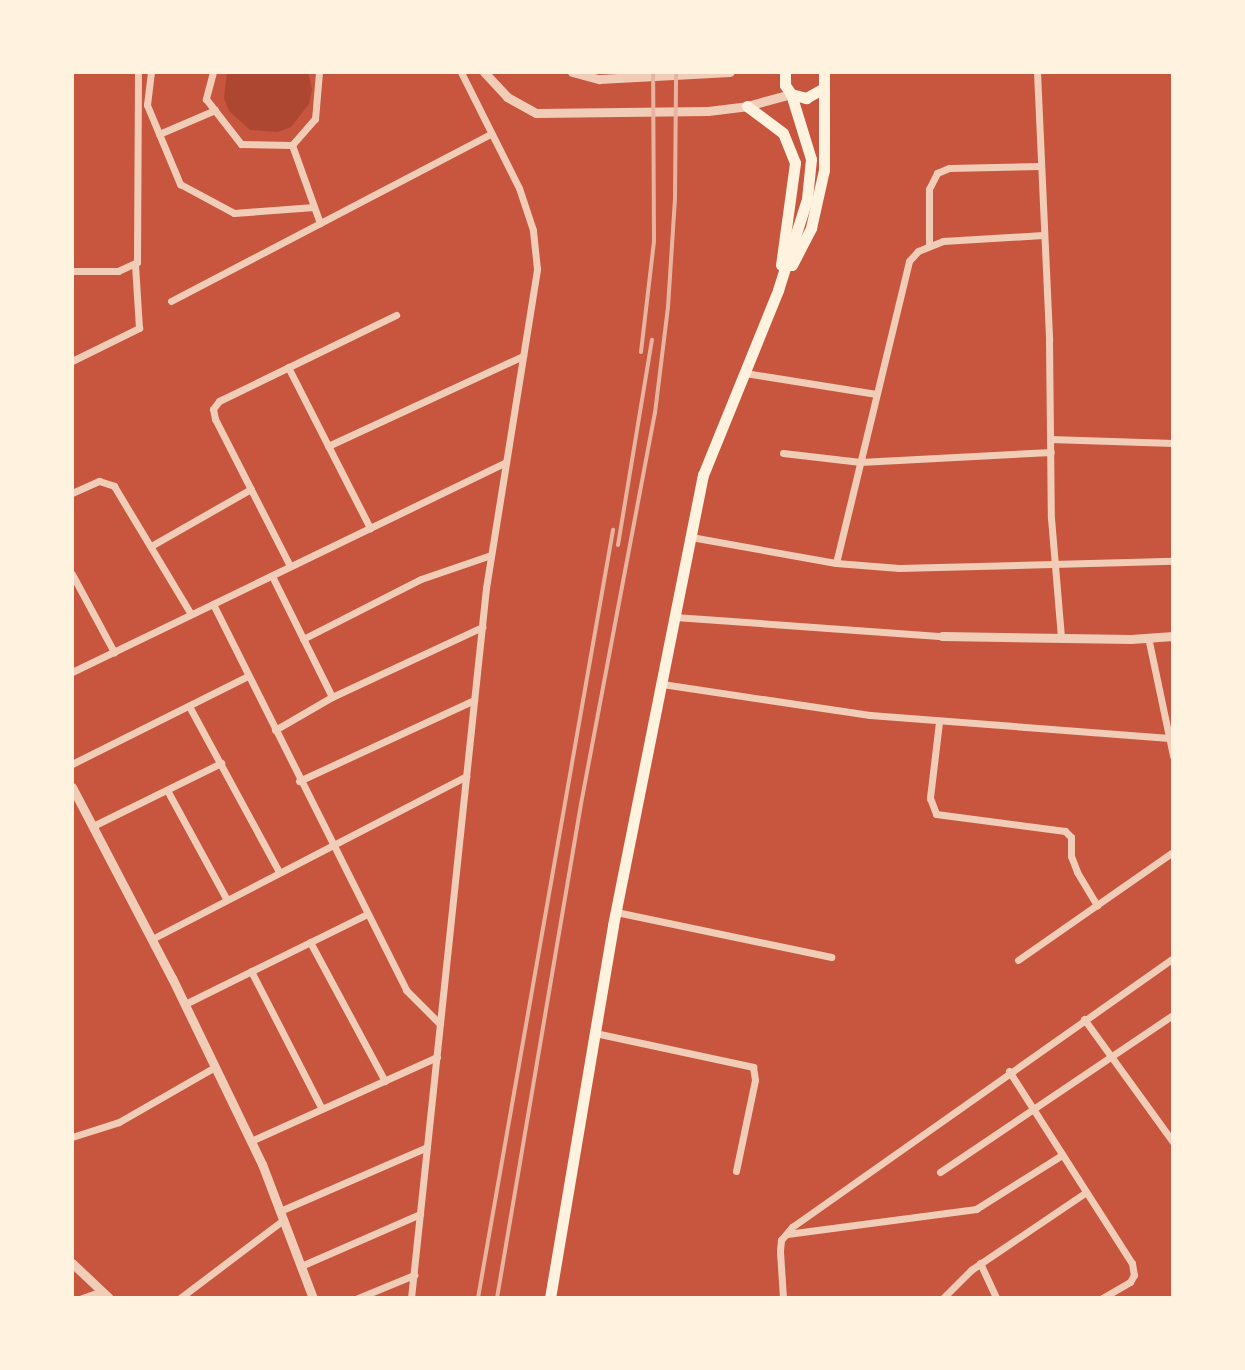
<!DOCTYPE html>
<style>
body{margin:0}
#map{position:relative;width:1245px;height:1370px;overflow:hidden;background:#c8553d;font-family:"PT Sans Narrow",sans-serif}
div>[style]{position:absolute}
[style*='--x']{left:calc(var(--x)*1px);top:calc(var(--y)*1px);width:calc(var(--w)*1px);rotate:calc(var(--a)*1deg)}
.green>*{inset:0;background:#ae4732}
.minor>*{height:7px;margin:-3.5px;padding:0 3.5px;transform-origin:3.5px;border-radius:3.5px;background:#f1ccb7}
.tertiary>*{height:9px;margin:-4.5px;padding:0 4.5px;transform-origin:4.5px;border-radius:4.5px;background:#f1ccb7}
.primary>*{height:11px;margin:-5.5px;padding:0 5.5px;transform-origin:5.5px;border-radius:5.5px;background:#fff3e0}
.rail>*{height:4px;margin:-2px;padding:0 2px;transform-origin:2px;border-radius:2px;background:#e9b49f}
span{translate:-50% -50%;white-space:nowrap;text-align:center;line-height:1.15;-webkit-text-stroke:6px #fff3e0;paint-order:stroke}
.frame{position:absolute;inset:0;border:74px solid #fff3e0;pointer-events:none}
</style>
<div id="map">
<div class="green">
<div style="clip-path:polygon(227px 72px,308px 72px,312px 89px,309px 104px,291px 127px,278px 132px,250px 130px,229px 111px,224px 98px)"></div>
</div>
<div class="minor">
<div style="--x:151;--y:72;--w:33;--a:97"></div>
<div style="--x:147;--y:105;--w:86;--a:67.3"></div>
<div style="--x:180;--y:184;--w:61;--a:28.2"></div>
<div style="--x:234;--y:213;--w:80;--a:-4.3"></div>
<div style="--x:213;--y:72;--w:28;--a:105"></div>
<div style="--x:206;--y:99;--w:57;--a:52.1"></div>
<div style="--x:241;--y:144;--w:51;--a:1.1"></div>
<div style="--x:1037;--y:72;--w:269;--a:87.4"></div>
<div style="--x:1049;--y:341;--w:177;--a:89.4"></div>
<div style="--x:1051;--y:518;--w:118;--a:85.2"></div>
<div style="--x:159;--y:134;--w:61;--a:-23.2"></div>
<div style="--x:292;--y:145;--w:83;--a:70.3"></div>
<div style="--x:292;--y:145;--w:35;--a:-49"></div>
<div style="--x:315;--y:119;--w:47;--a:-85.1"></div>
<div style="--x:929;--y:245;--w:56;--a:-90"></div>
<div style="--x:929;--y:189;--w:18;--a:-63"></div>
<div style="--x:937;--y:173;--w:13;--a:-23"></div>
<div style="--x:949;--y:168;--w:91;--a:-1.3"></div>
<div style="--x:72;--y:271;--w:46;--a:0"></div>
<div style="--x:118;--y:271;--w:21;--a:-25"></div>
<div style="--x:137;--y:262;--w:190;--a:-89.7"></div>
<div style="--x:171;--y:301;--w:361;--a:-27.6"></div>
<div style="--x:72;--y:361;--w:75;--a:-26.2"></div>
<div style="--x:139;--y:328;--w:64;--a:-93.6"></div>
<div style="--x:288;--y:367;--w:181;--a:63"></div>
<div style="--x:745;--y:373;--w:133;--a:9.1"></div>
<div style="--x:1050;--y:439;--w:123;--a:1.9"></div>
<div style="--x:328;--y:446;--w:215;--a:-24.8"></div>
<div style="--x:783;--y:453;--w:78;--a:6.7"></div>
<div style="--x:860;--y:462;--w:191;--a:-3"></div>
<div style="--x:72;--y:493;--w:30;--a:-24"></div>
<div style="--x:99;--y:481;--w:16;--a:18"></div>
<div style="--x:114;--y:486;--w:149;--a:59"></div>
<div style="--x:691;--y:537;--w:147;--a:10.2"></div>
<div style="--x:836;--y:563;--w:63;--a:4.5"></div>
<div style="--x:899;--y:568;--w:274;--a:-1.5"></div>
<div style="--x:151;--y:546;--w:115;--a:-29.7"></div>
<div style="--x:836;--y:563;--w:311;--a:-76.4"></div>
<div style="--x:909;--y:261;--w:13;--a:-48"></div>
<div style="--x:918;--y:251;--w:27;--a:-22"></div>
<div style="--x:943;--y:241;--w:100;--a:-3.4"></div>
<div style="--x:290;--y:566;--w:165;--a:-117"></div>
<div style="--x:215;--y:419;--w:10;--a:-101"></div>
<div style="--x:213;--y:409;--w:10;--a:-53"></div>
<div style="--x:219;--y:401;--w:197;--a:-25.9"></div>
<div style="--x:72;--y:574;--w:89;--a:61.7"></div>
<div style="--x:272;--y:576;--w:135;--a:63.6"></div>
<div style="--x:213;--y:604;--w:432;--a:63.4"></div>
<div style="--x:406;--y:990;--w:48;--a:45"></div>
<div style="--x:675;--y:617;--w:268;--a:4.1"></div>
<div style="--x:1148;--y:637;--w:122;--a:78.1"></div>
<div style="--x:303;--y:639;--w:132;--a:-27"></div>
<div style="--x:421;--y:579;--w:74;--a:-18.9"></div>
<div style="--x:72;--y:672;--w:482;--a:-25.8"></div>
<div style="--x:662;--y:684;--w:210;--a:8.5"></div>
<div style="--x:870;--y:715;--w:300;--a:4.4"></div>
<div style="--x:189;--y:706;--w:189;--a:61.5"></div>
<div style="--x:939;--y:722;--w:77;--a:96.8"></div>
<div style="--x:930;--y:798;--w:17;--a:69"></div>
<div style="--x:936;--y:814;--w:130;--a:7.5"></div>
<div style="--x:1065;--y:831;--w:8;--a:45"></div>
<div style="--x:1071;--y:837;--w:19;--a:90"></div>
<div style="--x:1071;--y:856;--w:17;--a:69"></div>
<div style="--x:1077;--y:872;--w:39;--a:59"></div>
<div style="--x:275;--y:730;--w:66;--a:-30.1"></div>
<div style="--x:332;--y:697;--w:166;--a:-25"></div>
<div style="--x:72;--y:764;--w:197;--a:-26.6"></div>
<div style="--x:299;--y:781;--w:193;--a:-24.8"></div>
<div style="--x:167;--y:790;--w:125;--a:61.4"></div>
<div style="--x:93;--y:826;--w:143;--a:-26.2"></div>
<div style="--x:616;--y:912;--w:220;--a:11.8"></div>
<div style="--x:152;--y:939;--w:354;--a:-27.4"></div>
<div style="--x:310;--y:942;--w:158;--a:61.7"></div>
<div style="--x:1018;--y:960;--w:189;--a:-34.9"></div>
<div style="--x:251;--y:971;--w:155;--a:62.8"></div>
<div style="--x:185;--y:1004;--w:203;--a:-26.3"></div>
<div style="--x:1084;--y:1019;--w:152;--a:54.1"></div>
<div style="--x:595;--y:1033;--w:162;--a:12.1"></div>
<div style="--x:753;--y:1067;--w:13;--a:81"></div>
<div style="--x:755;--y:1080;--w:93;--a:101.8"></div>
<div style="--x:1009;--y:1071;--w:228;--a:57.4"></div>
<div style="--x:1132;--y:1263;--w:12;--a:81"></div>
<div style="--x:1134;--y:1275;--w:8;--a:120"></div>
<div style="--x:1130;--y:1282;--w:32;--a:150"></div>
<div style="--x:72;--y:1137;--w:49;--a:-17.7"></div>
<div style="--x:119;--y:1122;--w:111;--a:-29.8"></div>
<div style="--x:251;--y:1141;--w:204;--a:-24.3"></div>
<div style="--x:940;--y:1172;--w:281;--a:-34"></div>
<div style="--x:280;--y:1211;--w:160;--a:-23.5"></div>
<div style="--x:787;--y:1234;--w:191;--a:-7.5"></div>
<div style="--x:976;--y:1209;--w:102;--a:-32.1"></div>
<div style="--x:980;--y:1263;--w:38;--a:65"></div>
<div style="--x:301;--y:1266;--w:130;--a:-23.6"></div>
<div style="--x:82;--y:1298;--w:21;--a:-19"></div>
<div style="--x:180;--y:1298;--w:129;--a:-37.1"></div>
<div style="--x:358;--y:1298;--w:61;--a:-22.3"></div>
<div style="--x:411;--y:1298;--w:714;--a:-83.97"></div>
<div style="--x:486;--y:588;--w:323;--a:-80.9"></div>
<div style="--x:537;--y:269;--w:39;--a:-96"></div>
<div style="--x:533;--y:230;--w:44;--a:-108.4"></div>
<div style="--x:519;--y:188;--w:130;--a:-116.6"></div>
<div style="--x:783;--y:1298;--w:47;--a:-93.7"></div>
<div style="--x:780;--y:1251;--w:11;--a:-85"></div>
<div style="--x:781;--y:1240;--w:17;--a:-50"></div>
<div style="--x:792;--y:1227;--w:466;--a:-35.2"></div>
<div style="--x:943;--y:1298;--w:40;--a:-45"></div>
<div style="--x:971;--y:1270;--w:139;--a:-34.1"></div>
</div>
<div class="tertiary">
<div style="--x:484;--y:72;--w:34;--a:47"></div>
<div style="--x:507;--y:97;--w:33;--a:29"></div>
<div style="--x:536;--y:113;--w:172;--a:-0.7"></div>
<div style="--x:708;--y:111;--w:39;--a:-7"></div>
<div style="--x:747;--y:106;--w:46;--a:-15.3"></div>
<div style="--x:572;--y:72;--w:28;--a:15"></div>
<div style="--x:599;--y:79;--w:131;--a:-3.1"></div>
<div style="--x:942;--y:636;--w:189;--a:0.9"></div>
<div style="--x:1131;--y:639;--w:42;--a:-4.1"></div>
<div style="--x:72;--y:787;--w:216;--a:62.4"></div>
<div style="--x:172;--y:978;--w:207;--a:64.2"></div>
<div style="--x:262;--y:1164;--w:143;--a:69.2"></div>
<div style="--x:72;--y:1263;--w:51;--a:43.4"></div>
</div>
<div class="primary">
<div style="--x:785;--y:72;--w:13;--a:90"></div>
<div style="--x:785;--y:85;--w:11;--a:56"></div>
<div style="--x:791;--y:94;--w:16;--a:15"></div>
<div style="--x:806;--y:98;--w:18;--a:-29"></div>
<div style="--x:747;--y:106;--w:45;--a:36.9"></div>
<div style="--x:783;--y:133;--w:32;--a:68"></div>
<div style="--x:795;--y:163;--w:103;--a:97.8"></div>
<div style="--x:792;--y:265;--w:42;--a:-62.8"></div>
<div style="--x:811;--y:228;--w:59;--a:-77.4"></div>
<div style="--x:824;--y:170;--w:98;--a:-90"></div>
<div style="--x:550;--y:1298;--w:378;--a:-80.4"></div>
<div style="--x:613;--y:925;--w:459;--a:-78.7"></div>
<div style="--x:703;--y:475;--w:200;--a:-67.9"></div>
<div style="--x:778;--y:290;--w:96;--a:-72.3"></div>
<div style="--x:807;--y:199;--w:40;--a:-84.3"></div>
<div style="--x:811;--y:159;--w:68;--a:-107.1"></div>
</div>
<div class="rail">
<div style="--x:641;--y:352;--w:111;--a:-83.3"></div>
<div style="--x:654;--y:242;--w:170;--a:-90.3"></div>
<div style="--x:618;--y:545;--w:208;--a:-80.6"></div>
<div style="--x:478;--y:1298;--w:780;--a:-80.03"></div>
<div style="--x:497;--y:1298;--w:501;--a:-80.35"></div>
<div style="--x:581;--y:804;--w:398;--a:-79.3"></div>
<div style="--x:655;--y:413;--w:107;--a:-83"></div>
<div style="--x:668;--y:307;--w:109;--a:-86.3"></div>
<div style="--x:675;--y:198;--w:126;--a:-89.5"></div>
</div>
<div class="frame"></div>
</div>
